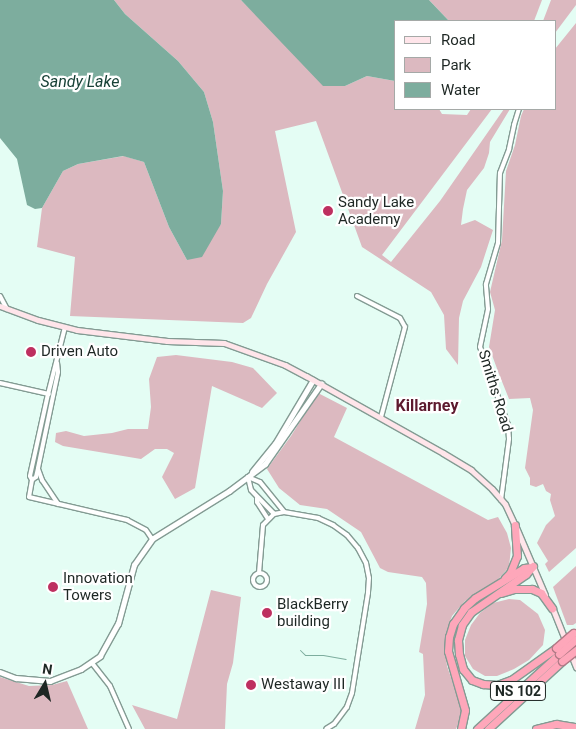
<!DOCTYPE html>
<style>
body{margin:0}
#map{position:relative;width:576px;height:729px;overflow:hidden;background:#e4fdf4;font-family:Roboto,sans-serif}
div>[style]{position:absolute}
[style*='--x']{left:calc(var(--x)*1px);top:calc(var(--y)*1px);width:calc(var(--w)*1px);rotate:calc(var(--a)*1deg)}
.green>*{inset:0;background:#dcb9c0}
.water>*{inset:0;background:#7dad9e}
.stream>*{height:1px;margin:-0.5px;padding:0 0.5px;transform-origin:0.5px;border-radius:0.5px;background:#7dad9e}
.roads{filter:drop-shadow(1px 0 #839b93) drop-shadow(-1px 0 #839b93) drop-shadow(0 1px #839b93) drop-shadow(0 -1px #839b93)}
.minor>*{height:4px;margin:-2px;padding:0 2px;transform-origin:2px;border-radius:2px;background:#fff}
.minor>.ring{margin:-2px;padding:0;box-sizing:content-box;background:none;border:4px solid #fff;border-radius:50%}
.tertiary>*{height:4.5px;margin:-2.25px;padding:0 2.25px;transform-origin:2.25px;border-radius:2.25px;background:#fff}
.secondary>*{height:5px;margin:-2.5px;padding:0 2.5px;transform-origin:2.5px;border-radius:2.5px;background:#ffe5ea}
.motorway>*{height:7px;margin:-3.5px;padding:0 3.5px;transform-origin:3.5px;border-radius:3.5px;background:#fea7ba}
.bridges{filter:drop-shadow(1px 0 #b07a86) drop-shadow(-1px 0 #b07a86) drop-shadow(0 1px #b07a86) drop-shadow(0 -1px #b07a86)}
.motorway-bridge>*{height:7px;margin:-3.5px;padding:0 3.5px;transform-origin:3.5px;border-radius:3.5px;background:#fea7ba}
.dots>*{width:14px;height:14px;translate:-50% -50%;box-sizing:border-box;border:2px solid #fff;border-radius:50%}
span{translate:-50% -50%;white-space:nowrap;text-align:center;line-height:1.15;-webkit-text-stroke:4.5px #fff;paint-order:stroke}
.shield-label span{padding:1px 4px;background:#fff;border:1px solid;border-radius:4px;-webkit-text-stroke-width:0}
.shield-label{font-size:14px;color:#1e2724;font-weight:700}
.poi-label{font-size:15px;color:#1e2724}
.left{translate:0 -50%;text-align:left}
.street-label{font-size:15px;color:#1e2724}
.water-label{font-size:16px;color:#174136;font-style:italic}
.neighbourhood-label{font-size:16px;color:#5d192e;font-weight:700}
.legend{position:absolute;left:394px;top:20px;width:162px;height:90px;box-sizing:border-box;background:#fff;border:1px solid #a5a9a7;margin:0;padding:6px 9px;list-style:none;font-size:15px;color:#1e2724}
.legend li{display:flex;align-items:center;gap:10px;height:25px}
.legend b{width:25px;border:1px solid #a5a9a7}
.north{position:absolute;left:20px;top:659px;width:50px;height:50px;-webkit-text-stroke:4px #fff;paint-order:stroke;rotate:9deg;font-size:14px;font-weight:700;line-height:20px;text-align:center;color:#1e2724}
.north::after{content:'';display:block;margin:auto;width:18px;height:22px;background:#1e2724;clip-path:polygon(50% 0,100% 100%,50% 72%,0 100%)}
</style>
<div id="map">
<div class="green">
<div style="clip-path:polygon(114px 0,241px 0,276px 34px,345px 86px,367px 76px,395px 81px,395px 109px,439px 109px,442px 114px,467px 115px,471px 109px,492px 109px,382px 255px,391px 262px,440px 201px,504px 109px,510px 109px,490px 142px,489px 153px,484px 168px,467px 190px,463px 209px,461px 225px,475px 220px,493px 230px,481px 267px,463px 301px,459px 318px,458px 365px,446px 349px,444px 315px,431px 292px,362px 247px,316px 121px,275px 131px,296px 232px,267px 284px,251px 318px,243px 323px,70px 316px,75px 257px,37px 247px,42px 208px,63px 171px,78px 164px,124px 156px,144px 162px,169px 227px,187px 260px,221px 224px,223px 191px,213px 122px,204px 92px,178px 61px,125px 14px)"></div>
<div style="clip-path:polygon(429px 0,542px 0,534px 21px,449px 21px)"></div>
<div style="clip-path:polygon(551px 0,576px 0,576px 5px,555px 33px,555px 21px,543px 21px)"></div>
<div style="clip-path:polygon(576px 23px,576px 548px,549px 572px,545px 564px,548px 561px,537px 543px,546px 525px,555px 516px,550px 500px,551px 494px,546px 491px,543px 484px,536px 487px,530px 485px,530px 478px,525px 468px,533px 410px,530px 398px,509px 399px,499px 374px,489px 347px,495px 310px,490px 292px,502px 240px,506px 171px,515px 145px,521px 116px,524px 109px,555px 109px,555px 49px)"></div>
<div style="clip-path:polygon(176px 355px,232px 362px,253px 368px,277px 393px,262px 408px,212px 386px,195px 488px,175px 499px,162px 477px,174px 453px,167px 449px,155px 449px,141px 459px,63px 446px,55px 442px,56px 433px,66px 431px,84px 436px,112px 433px,128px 429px,148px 429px,151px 407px,149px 379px,157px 357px)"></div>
<div style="clip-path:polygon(318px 393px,347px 408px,334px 437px,488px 520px,498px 517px,507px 533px,511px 548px,509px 567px,496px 582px,465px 601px,452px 616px,447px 630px,445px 645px,447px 666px,463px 712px,456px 729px,415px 729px,425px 695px,423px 654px,419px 652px,427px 604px,426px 583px,422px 577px,388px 572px,380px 568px,361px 532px,327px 509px,300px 505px,279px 488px,267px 469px,291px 436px)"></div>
<div style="clip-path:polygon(576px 566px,576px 623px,573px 625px,567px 625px,553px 587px)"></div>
<div style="clip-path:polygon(211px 590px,241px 597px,233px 663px,227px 684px,225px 729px,145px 729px,132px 705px,177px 719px)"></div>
<div style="clip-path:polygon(509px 599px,520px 600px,538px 614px,545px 630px,543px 645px,529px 660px,514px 669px,497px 676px,485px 676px,473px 669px,465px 656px,465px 640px,471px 625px,480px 613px,493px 603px)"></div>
<div style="clip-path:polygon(0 677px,29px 686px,52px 685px,67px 681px,88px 729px,0 729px)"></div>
</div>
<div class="water">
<div style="clip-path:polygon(0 0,114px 0,125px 14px,178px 61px,204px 92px,213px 122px,223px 191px,221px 224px,202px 257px,187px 260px,169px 227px,144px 162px,123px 156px,78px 164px,63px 171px,42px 208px,35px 209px,27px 205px,17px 159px,0 138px)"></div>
<div style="clip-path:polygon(241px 0,429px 0,449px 21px,395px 21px,395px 81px,367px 76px,345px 86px,323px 86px)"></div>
</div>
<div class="stream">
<div style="--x:300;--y:650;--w:7;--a:45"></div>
<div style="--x:305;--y:655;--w:18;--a:0"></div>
<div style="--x:323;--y:655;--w:23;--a:10"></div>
</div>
<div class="roads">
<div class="minor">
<div style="--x:0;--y:296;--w:15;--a:62"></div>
<div style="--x:357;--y:296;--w:48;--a:27.1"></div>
<div style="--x:400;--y:318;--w:10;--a:61"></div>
<div style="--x:405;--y:327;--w:93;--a:104.9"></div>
<div style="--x:65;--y:327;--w:69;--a:104.2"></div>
<div style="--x:48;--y:394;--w:84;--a:102.4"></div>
<div style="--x:30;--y:476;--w:4;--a:63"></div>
<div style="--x:32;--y:480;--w:17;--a:100"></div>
<div style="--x:29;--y:497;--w:101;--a:13.2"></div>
<div style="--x:127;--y:520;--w:21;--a:28"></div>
<div style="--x:146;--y:530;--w:11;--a:56"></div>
<div style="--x:0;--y:383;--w:50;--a:12.7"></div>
<div style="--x:38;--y:469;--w:12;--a:70"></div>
<div style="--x:42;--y:480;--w:29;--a:56"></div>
<div style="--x:248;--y:477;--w:13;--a:23"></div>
<div style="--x:260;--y:482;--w:38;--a:51"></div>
<div style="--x:248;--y:477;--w:13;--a:77"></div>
<div style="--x:251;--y:490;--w:33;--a:46"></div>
<div style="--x:32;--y:480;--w:5;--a:-37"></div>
<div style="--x:36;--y:477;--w:9;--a:-77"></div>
<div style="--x:38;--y:468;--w:98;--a:-78.2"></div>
<div style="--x:58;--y:372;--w:9;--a:-96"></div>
<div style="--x:257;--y:498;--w:4;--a:90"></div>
<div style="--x:257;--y:502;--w:20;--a:57"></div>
<div style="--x:501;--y:500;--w:62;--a:-82.5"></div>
<div style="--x:509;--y:439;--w:14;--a:-94"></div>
<div style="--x:508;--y:425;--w:83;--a:-109.7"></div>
<div style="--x:480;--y:347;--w:39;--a:-78"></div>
<div style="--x:488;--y:309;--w:25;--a:-95"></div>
<div style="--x:486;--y:284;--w:43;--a:-73.7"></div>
<div style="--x:498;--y:243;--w:70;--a:-88.4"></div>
<div style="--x:500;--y:173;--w:26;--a:-69"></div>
<div style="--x:509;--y:149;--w:25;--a:-78"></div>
<div style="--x:514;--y:125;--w:17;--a:-73"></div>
<div style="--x:259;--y:573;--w:48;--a:-85.2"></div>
<div style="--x:263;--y:525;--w:16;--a:-45"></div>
<div style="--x:274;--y:514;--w:10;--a:-11"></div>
<div style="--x:284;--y:512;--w:35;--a:10"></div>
<div style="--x:318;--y:518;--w:17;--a:25"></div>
<div style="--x:333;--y:525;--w:17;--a:36"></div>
<div style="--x:347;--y:535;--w:17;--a:50"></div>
<div style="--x:358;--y:548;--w:17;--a:62"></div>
<div style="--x:366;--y:563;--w:15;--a:79"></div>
<div style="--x:369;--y:578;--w:15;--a:94"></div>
<div style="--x:368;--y:593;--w:101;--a:99.1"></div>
<div style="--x:352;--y:693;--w:15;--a:110"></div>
<div style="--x:347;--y:707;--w:21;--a:127"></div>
<div style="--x:334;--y:724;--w:9;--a:148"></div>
<div class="ring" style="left:253px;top:573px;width:10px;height:10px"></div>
<div style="--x:92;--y:663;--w:29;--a:52"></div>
<div style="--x:110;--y:686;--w:47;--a:66.2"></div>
</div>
<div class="tertiary">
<div style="--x:252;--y:472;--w:36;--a:-51"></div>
<div style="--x:275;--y:444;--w:74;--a:-59.3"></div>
<div style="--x:0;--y:672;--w:17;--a:21"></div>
<div style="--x:16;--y:678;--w:34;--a:5"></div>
<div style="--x:50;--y:681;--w:33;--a:-21"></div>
<div style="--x:81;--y:669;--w:23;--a:-34"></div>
<div style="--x:100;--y:656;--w:37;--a:-61"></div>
<div style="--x:118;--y:624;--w:61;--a:-74.8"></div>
<div style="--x:134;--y:565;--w:32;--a:-55"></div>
<div style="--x:152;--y:539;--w:91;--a:-31.9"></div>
<div style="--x:229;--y:491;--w:45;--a:-36.9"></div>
<div style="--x:265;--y:464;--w:98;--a:-55"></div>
</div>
<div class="secondary">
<div style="--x:0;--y:306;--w:40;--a:20.2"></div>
<div style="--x:38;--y:320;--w:40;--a:14.4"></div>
<div style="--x:77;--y:330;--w:91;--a:7"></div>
<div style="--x:167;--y:341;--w:57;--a:2"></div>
<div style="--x:224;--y:343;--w:65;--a:19.8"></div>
<div style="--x:285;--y:365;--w:24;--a:28"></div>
<div style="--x:306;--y:376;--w:157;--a:29.3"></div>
<div style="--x:443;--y:453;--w:33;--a:31"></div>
<div style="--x:471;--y:470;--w:28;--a:42"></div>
<div style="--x:492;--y:489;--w:20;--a:49"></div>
<div style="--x:505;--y:504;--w:23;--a:65"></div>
<div style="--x:515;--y:525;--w:76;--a:66.8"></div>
<div style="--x:552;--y:607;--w:65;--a:68.2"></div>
</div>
<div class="motorway">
<div style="--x:533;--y:566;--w:11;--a:131"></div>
<div style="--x:526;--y:574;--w:67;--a:145.4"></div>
<div style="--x:471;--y:612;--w:16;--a:125"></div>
<div style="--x:462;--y:625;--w:16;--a:105"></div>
<div style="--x:458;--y:640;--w:14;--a:86"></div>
<div style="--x:459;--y:654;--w:16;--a:75"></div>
<div style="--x:463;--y:669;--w:14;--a:51"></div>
<div style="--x:472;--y:680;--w:12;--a:20"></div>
<div style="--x:483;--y:684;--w:14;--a:4"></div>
<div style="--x:497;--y:685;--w:15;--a:-20"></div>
<div style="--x:511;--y:680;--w:55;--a:-35.4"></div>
<div style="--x:505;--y:578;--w:7;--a:-45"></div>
<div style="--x:510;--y:573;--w:18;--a:-68"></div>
<div style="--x:517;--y:556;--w:31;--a:-94"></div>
<div style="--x:501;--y:593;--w:14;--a:-17"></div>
<div style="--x:514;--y:589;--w:18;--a:0"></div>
<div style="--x:532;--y:589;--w:10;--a:24"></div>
<div style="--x:541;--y:593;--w:19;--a:54"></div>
<div style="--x:461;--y:729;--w:19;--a:-78"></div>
<div style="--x:465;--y:710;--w:61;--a:-106.1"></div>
<div style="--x:448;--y:651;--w:14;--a:-86"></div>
<div style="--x:449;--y:637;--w:14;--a:-73"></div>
<div style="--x:453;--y:624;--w:19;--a:-55"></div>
<div style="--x:464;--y:608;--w:15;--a:-42"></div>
<div style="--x:475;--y:598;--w:57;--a:-31.5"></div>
<div style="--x:524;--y:568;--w:8;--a:-7"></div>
<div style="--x:477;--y:729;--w:111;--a:-42.4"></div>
<div style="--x:488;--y:729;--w:100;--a:-42.6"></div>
<div style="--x:536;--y:729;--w:21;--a:-14"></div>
<div style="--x:556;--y:724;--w:20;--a:9"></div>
</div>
</div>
<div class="bridges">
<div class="motorway-bridge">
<div style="--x:556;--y:648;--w:23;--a:-41"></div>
<div style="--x:559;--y:654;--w:23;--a:-41"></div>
<div style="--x:562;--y:661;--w:18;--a:-38"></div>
</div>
</div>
<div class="dots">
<div style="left:328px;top:211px;background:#be3060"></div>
<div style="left:31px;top:352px;background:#be3060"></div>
<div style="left:53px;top:587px;background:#be3060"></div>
<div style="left:267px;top:613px;background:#be3060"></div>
<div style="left:251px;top:685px;background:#be3060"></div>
</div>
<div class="shield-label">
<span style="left:518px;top:691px">NS 102</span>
</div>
<div class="poi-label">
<span class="left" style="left:338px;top:211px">Sandy Lake<br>Academy</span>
<span class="left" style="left:41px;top:352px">Driven Auto</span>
<span class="left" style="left:63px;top:587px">Innovation<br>Towers</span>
<span class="left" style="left:277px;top:613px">BlackBerry<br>building</span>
<span class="left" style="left:261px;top:685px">Westaway III</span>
</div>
<div class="street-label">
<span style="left:495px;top:391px;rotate:73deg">Smiths Road</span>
</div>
<div class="water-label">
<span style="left:80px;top:82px">Sandy Lake</span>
</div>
<div class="neighbourhood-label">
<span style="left:427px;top:406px">Killarney</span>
</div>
<ul class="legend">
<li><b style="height:6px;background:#ffe5ea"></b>Road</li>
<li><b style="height:14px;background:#dcb9c0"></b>Park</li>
<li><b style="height:14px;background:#7dad9e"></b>Water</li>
</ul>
<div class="north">N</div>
</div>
